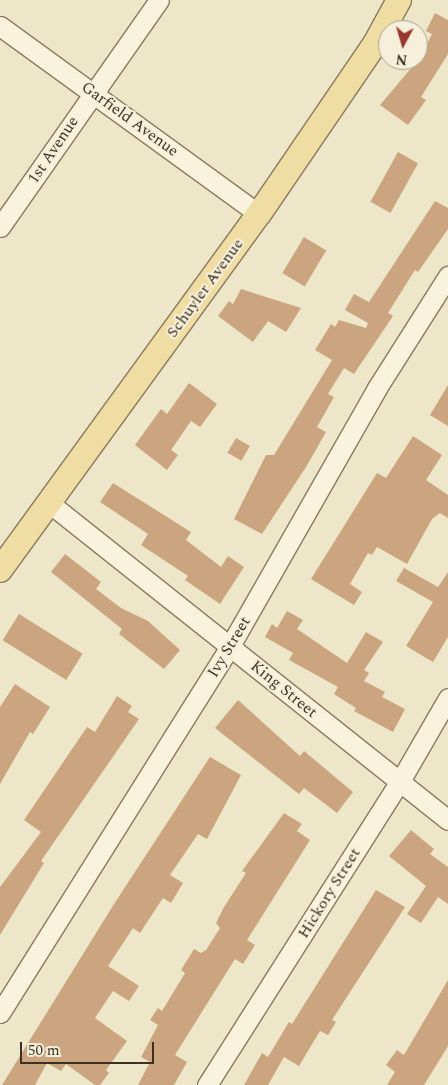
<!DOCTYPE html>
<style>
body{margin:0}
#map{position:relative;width:448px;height:1085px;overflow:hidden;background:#eee6c9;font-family:Spectral,serif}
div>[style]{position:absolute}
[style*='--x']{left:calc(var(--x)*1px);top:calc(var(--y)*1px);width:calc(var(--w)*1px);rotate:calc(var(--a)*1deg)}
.building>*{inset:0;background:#cba580;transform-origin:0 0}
.roads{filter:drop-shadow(1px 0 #8b795e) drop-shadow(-1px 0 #8b795e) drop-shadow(0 1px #8b795e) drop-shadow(0 -1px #8b795e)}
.minor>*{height:19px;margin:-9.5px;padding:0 9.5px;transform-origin:9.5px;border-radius:9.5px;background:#f9f2dd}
.major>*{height:24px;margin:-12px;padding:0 12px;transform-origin:12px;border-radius:12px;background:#f0dda3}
span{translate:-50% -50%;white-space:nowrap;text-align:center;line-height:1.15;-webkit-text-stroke:4px #f6efd9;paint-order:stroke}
.street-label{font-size:16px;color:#3b3021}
.north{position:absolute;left:378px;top:20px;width:50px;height:50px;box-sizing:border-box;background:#f6efd9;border:1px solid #aba38f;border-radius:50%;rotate:186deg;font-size:14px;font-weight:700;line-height:20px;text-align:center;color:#3b3021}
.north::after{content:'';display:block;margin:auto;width:18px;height:22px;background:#99362f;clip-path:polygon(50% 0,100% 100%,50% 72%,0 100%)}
.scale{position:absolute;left:20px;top:1042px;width:134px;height:22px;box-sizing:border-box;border:2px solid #3b3021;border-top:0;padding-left:6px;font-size:15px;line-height:18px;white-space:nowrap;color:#3b3021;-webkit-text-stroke:4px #f6efd9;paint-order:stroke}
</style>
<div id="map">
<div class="building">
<div style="clip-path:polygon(435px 13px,448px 20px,448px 54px,421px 97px,426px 100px,408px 125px,380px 105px,418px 60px,432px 34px,426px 31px)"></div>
<div style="left:398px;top:152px;width:23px;height:57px;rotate:29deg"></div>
<div style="clip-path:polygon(435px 201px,448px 208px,448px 229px,418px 272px,415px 270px,388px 313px,393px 316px,354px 374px,344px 368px,328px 394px,334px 397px,317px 427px,326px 432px,306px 467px,262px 534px,234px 519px,266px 455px,274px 455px,332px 360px,315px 350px,331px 324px,335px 327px,339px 320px,366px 328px,368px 323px,345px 310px,354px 294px,369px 302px)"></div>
<div style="left:304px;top:237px;width:26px;height:42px;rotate:31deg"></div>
<div style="clip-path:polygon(241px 289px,285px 303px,301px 308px,286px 332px,268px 321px,253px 342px,218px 316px,229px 301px,233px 304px)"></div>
<div style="clip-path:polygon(189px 383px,217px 404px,200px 427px,191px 421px,171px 450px,178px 455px,167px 470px,135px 445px,161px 409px,167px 414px)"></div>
<div style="clip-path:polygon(448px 385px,448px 426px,430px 415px)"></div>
<div style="clip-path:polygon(413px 436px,442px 455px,426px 480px,448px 495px,448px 518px,440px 513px,432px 519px,407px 564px,377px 547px,372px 555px,368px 553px,350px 584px,362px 592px,354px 605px,311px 579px,377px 473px,386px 478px)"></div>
<div style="left:236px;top:438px;width:16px;height:17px;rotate:30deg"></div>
<div style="clip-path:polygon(113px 483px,191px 532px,186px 540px,221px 567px,228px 556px,244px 567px,220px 604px,185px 580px,188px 576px,141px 545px,148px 534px,100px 502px)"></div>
<div style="clip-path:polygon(65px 554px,101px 582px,96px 589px,121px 608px,148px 621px,180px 650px,164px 669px,119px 634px,122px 629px,51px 572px)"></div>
<div style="clip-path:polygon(404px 568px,438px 587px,448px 572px,448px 637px,433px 662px,406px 646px,433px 602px,396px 581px)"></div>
<div style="clip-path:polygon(287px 611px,303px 620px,297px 629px,347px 663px,366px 632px,383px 642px,364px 670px,369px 673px,364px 681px,385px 692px,382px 697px,405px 709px,393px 732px,354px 711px,356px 708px,334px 694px,338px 687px,289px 660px,293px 653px,265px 637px,272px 624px,277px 628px)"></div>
<div style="left:19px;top:614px;width:75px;height:31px;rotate:32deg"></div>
<div style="clip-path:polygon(15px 684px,50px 707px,33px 734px,30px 732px,0 784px,0 707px)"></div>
<div style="clip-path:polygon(117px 696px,132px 706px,128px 712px,139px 719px,41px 861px,44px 863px,0 935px,0 887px,41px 832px,24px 820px,87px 727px,95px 732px)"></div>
<div style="clip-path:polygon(238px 700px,300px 756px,304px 751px,353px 792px,337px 813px,304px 788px,299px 794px,215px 728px)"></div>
<div style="clip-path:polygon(210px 757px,241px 775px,207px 839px,198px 834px,170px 875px,183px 883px,171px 903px,163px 898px,140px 933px,133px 928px,108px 966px,139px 986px,129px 1001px,113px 991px,95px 1018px,127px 1041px,106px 1070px,109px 1073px,100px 1085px,95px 1085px,66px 1064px,61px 1071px,47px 1063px,35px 1085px,2px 1085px,114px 904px)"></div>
<div style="clip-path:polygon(284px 813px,302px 824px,297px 831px,310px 840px,247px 940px,255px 945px,243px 964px,235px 959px,175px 1055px,187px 1062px,174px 1085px,138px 1085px,150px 1062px,141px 1057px,158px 1025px,150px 1020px,158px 1008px,162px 1011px,185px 973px,181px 970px,194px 949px,201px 953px,206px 950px,220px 928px,216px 923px,224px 907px,246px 873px,242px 871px)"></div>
<div style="clip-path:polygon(411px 830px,434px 849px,430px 854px,448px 867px,448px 904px,438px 897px,421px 923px,407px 914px,426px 886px,389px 856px)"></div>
<div style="clip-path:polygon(376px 890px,405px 907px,332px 1020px,336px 1022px,328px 1035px,320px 1031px,299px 1066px,284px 1057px,268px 1085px,244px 1085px,262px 1053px,268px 1057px,289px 1022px,292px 1024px)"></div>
<div style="clip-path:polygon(448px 980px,448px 1046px,424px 1085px,387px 1085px,395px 1072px,386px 1065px,397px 1050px,404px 1055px)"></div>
</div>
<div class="roads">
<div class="minor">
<div style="--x:0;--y:26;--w:320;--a:36"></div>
<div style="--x:0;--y:227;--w:277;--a:-55"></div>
<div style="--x:48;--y:502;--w:511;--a:38.48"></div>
<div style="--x:0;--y:1013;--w:433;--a:-57.9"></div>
<div style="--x:230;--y:646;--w:297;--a:-60.3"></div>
<div style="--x:377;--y:388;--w:133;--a:-57.6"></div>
<div style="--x:207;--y:1085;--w:358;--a:-57.6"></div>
<div style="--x:399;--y:783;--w:98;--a:-60"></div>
</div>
<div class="major">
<div style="--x:0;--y:570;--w:440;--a:-54"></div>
<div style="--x:259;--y:214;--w:206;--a:-55.7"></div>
<div style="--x:375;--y:44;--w:50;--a:-61.4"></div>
</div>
</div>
<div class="street-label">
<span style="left:130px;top:119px;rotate:36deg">Garfield Avenue</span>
<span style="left:53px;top:150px;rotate:-56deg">1st Avenue</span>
<span style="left:205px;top:288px;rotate:-54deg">Schuyler Avenue</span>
<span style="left:229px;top:647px;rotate:-59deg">Ivy Street</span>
<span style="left:284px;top:689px;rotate:39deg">King Street</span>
<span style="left:329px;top:893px;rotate:-58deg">Hickory Street</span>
</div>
<div class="north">N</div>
<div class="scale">50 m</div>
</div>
